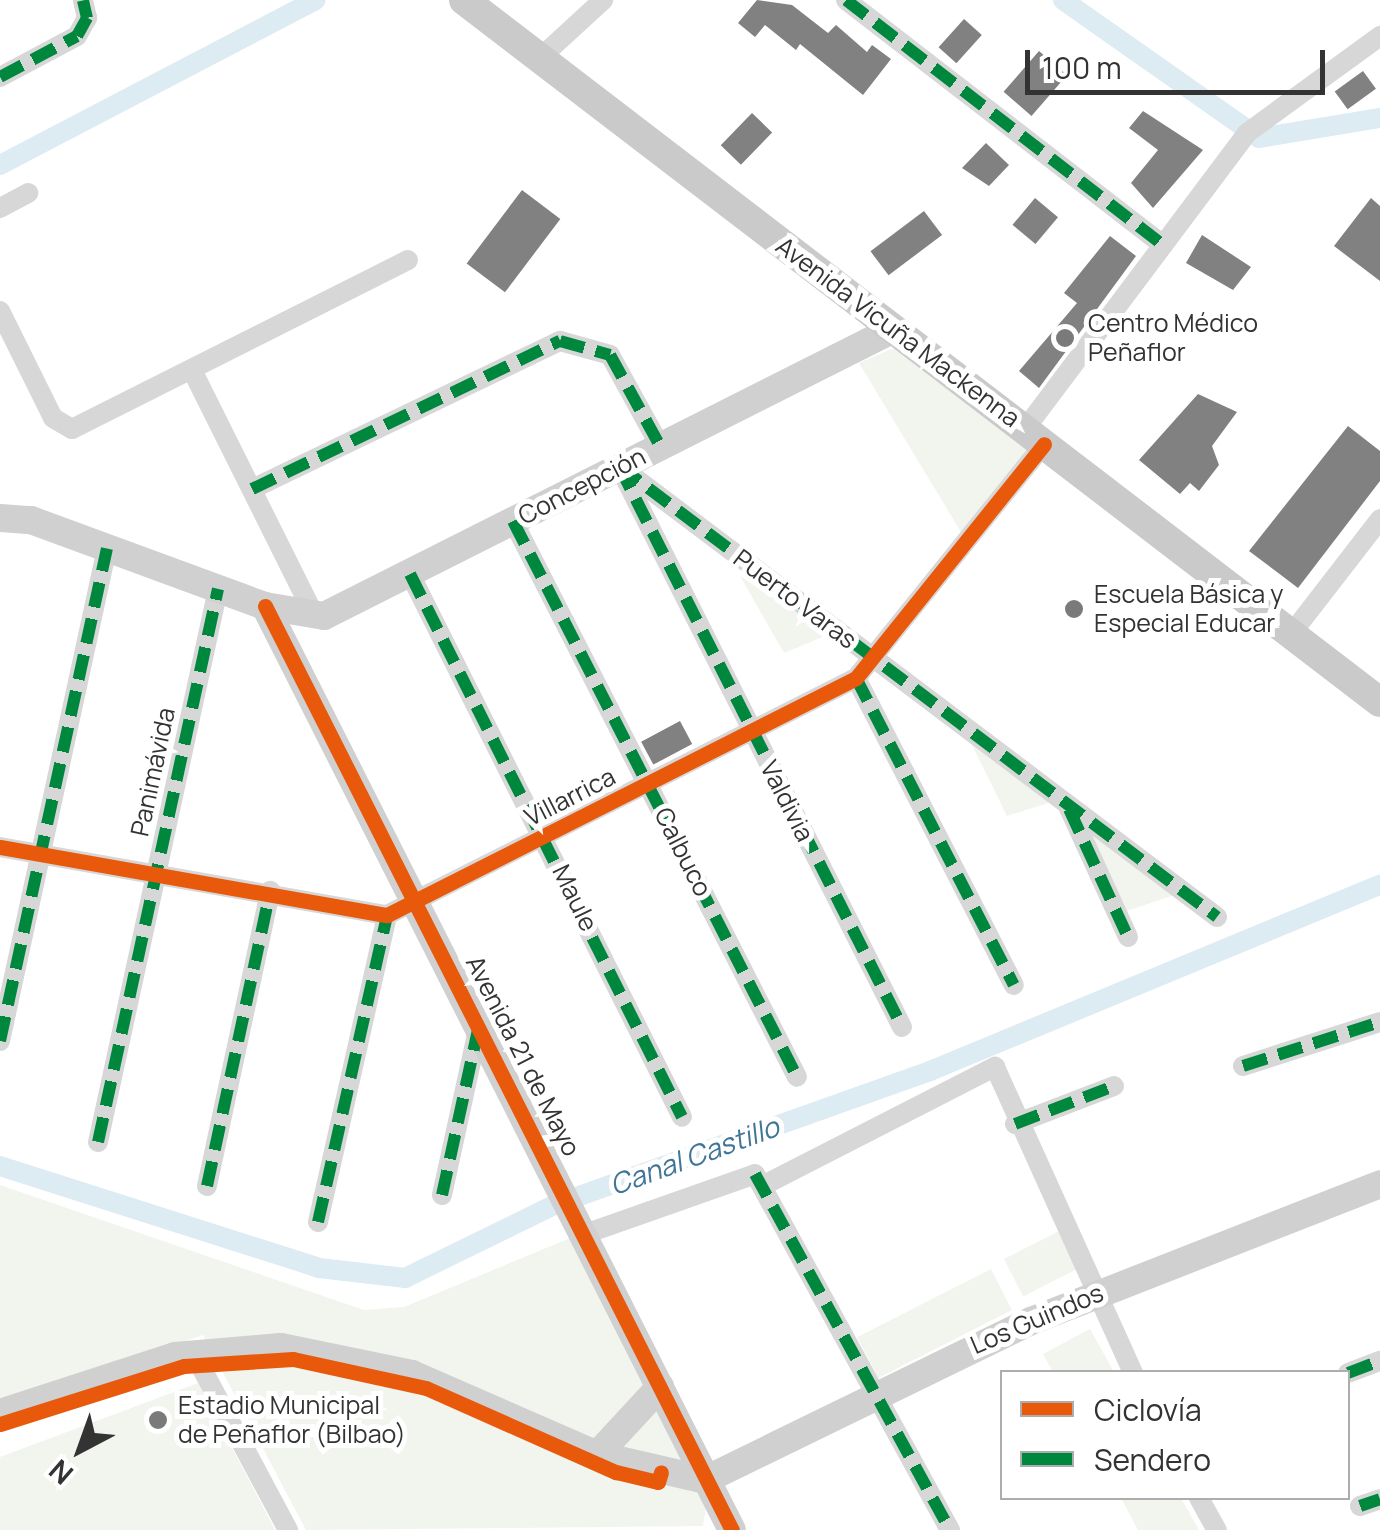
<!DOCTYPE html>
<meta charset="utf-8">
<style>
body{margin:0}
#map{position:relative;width:1380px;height:1530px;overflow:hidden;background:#fff;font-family:Manrope,sans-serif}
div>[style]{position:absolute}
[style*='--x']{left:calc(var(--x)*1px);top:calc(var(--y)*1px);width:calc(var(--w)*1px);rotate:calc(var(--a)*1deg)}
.green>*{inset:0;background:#f1f5ed;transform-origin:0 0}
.canal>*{height:20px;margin:-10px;padding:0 10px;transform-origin:10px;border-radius:10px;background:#ddebf3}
.building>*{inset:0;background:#818181;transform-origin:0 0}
.street>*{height:20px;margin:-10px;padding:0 10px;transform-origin:10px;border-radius:10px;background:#d7d7d7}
.secondary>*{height:28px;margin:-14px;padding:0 14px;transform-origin:14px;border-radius:14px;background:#d0d0d0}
.primary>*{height:30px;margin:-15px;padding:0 15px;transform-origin:15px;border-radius:15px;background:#cacaca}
.quiet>*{height:12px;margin-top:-6px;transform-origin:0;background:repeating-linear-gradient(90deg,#00873e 0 25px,transparent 0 37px)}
.cycleway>*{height:15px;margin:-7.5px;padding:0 7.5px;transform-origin:7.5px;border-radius:7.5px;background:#e8590c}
.dots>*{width:28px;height:28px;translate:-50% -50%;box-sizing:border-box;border:5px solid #fff;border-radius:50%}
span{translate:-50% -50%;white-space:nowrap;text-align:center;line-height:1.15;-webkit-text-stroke:10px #fff;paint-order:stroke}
.poi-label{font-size:25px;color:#333}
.left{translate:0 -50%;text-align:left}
.street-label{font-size:25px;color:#333}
.water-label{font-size:28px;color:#3f7597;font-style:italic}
.legend{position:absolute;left:1000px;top:1370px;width:350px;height:130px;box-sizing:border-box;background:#fff;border:2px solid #adadad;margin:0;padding:12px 18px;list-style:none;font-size:30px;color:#333}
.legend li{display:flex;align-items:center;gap:20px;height:50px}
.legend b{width:50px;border:2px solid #adadad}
.north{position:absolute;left:30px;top:1400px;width:100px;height:100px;-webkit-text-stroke:8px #fff;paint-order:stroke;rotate:221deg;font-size:28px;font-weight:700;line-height:40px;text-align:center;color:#333}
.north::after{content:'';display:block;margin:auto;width:35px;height:45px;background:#333;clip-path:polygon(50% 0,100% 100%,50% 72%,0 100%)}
.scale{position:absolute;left:1025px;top:50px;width:300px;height:45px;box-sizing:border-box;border:5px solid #333;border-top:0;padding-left:12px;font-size:30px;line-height:35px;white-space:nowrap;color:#333;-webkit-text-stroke:8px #fff;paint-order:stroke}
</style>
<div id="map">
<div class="green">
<div style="clip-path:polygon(908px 342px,1036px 440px,961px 532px,859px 363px)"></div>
<div style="clip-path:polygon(740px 576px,830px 634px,784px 653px)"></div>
<div style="clip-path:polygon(968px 737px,1054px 801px,1007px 816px)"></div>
<div style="clip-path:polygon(1089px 831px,1174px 895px,1127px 911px)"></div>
<div style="clip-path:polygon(0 1185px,364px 1310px,404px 1307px,580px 1234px,706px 1507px,703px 1526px,306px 1530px,203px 1335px,0 1403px)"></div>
<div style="left:1061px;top:1230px;width:42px;height:64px;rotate:63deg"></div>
<div style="left:991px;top:1269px;width:46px;height:150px;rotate:63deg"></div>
<div style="clip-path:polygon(1090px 1329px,1114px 1372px,1053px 1372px,1043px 1354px)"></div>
<div style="clip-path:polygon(198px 1383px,275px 1530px,0 1530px,0 1457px)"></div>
<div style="clip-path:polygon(1121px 1498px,1181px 1498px,1199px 1530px,1138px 1530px)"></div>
</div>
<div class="canal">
<div style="--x:1063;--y:0;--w:240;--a:35.1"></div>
<div style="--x:1259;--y:138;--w:123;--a:-9.4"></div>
<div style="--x:0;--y:165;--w:356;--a:-27.6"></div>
<div style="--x:0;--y:1166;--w:335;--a:17.7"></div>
<div style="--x:319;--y:1268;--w:87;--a:6.6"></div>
<div style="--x:405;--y:1278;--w:166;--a:-26.1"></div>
<div style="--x:554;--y:1205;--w:399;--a:-19.6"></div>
<div style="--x:930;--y:1071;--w:487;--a:-22.5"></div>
</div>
<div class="building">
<div style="clip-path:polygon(757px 0,792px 5px,828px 33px,836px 25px,867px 52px,872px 45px,891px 59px,863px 95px,800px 44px,796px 50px,765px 25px,755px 37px,738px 23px)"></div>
<div style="left:964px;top:19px;width:24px;height:38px;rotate:42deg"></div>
<div style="left:1039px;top:51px;width:37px;height:54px;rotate:41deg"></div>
<div style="left:1363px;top:71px;width:22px;height:35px;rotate:54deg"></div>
<div style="clip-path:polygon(1143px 111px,1203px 150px,1153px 208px,1131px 183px,1158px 150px,1129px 128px)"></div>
<div style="left:752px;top:113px;width:28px;height:45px;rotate:44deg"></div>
<div style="clip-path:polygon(986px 143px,1009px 165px,989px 186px,962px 168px)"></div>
<div style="left:522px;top:190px;width:48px;height:92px;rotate:37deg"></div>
<div style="left:1035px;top:198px;width:30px;height:35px;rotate:40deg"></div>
<div style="clip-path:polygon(1371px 198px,1380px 206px,1380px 281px,1334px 246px)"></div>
<div style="left:924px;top:211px;width:30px;height:67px;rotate:53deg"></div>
<div style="clip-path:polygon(1202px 235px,1251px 267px,1233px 290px,1186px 263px)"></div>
<div style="clip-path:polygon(1110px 236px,1136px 256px,1039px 388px,1019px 371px,1077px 303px,1064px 293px)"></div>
<div style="clip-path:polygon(1198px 394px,1237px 412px,1212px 446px,1219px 465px,1199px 491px,1190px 483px,1180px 494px,1139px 460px)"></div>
<div style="clip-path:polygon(1348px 426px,1380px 451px,1380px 481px,1298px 588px,1249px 551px)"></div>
<div style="left:680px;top:721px;width:26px;height:44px;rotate:62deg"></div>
</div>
<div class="street">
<div style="--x:846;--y:0;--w:401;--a:37.7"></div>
<div style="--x:540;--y:58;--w:86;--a:-42.6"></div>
<div style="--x:0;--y:77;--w:87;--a:-28"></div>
<div style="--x:77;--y:36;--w:21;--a:-61"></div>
<div style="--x:87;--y:18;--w:18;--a:-103"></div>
<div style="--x:0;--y:208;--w:32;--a:-28"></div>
<div style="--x:0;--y:311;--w:119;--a:63.6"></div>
<div style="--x:53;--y:418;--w:22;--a:30"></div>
<div style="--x:72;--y:429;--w:376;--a:-26.7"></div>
<div style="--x:192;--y:370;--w:276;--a:63.5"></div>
<div style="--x:1025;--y:429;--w:370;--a:-53.1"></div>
<div style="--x:1247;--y:133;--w:165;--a:-36.1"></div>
<div style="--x:619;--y:466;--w:749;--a:37.02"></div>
<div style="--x:620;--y:468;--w:626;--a:63.23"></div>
<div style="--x:252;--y:489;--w:342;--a:-25.7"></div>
<div style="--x:560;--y:341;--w:52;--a:15.6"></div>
<div style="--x:610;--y:355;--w:104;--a:61.2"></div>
<div style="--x:513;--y:521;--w:624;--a:62.94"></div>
<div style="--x:410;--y:574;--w:607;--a:63.39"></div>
<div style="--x:1292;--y:633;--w:144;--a:-52.3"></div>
<div style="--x:856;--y:678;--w:345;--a:62.8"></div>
<div style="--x:1068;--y:806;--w:144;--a:65.4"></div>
<div style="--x:0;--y:847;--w:393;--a:10"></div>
<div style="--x:387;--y:915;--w:525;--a:-26.81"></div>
<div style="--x:856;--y:678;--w:300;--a:-51.2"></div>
<div style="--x:0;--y:1041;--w:504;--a:-77.75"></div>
<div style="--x:1243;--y:1066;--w:144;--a:-17.8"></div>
<div style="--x:1015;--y:1124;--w:106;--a:-21"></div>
<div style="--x:98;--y:1142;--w:566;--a:-77.76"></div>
<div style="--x:207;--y:1186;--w:302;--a:-77.9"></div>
<div style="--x:762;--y:1186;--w:262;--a:-27.1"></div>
<div style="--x:995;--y:1067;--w:335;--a:65.7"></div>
<div style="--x:442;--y:1195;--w:174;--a:-77.7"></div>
<div style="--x:318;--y:1222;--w:315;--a:-77.3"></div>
<div style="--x:585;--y:1234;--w:180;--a:-19.4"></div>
<div style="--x:755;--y:1174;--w:406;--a:61.3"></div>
<div style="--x:193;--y:1352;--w:202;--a:61.9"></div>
<div style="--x:1348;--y:1373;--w:34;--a:-21"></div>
<div style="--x:1199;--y:1498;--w:37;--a:61"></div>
<div style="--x:1360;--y:1506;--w:21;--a:-19"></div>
</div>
<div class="secondary">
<div style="--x:0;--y:518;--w:31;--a:4"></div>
<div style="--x:31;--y:520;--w:249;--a:20.2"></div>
<div style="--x:265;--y:606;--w:60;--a:9.6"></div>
<div style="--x:324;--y:616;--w:638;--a:-26.73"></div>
<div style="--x:265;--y:606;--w:1035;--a:63.19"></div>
<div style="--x:0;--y:1413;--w:184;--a:-18"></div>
<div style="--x:175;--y:1356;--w:106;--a:-4.9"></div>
<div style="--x:281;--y:1347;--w:134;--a:11.6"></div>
<div style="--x:412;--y:1374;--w:202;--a:23.6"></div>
<div style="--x:597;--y:1455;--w:111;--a:13"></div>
<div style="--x:597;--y:1455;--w:93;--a:-47.2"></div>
<div style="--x:705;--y:1480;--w:363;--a:-26"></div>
<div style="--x:1031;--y:1321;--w:375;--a:-21.4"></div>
</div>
<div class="primary">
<div style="--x:464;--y:0;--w:1154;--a:37.47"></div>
</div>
<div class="quiet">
<div style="--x:846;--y:0;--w:401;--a:37.7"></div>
<div style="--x:0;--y:77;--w:87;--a:-28"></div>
<div style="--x:77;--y:36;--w:21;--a:-61"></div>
<div style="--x:87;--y:18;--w:18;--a:-103"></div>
<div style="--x:619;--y:466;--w:749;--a:37.02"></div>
<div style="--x:619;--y:466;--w:628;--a:63.23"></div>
<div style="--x:252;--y:489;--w:342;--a:-25.7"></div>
<div style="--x:560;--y:341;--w:52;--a:15.6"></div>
<div style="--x:610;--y:355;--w:104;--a:61.2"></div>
<div style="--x:513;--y:521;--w:624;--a:62.94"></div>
<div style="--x:410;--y:574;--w:607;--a:63.39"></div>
<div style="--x:856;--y:678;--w:345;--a:62.8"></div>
<div style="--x:1069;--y:809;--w:141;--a:65.3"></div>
<div style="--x:0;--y:1041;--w:504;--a:-77.75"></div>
<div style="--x:1243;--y:1066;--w:144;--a:-17.8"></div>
<div style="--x:1015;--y:1124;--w:106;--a:-21"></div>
<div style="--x:98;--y:1142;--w:566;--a:-77.76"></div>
<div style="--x:755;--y:1174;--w:406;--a:61.3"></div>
<div style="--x:207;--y:1186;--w:302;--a:-77.9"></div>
<div style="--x:442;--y:1195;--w:169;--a:-77.7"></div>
<div style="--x:318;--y:1222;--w:315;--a:-77.3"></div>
<div style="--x:1348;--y:1373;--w:34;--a:-21"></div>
<div style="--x:1360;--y:1506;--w:21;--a:-19"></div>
</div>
<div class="cycleway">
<div style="--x:265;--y:606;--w:1035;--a:63.19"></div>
<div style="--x:0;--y:847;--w:393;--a:10"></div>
<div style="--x:387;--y:915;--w:525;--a:-26.81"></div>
<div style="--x:856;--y:678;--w:300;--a:-51.2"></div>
<div style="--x:0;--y:1424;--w:193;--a:-17.5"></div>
<div style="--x:184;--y:1366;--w:109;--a:-3.7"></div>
<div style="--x:293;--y:1359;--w:136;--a:12.3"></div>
<div style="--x:426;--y:1388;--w:208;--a:23.9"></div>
<div style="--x:616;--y:1472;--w:43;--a:13.4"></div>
<div style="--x:658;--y:1482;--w:10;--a:-73"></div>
</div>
<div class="dots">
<div style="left:1065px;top:338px;background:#7a7a7a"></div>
<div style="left:1074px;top:609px;background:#7a7a7a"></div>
<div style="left:158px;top:1420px;background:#7a7a7a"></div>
</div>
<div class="poi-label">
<span class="left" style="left:1088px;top:338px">Centro Médico<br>Peñaflor</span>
<span class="left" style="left:1094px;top:609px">Escuela Básica y<br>Especial Educar</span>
<span class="left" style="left:178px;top:1420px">Estadio Municipal<br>de Peñaflor (Bilbao)</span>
</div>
<div class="street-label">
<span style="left:898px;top:332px;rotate:37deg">Avenida Vicuña Mackenna</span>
<span style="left:582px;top:486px;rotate:-27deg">Concepción</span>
<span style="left:795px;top:599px;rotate:37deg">Puerto Varas</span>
<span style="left:153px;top:772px;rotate:-78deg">Panimávida</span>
<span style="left:570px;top:797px;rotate:-27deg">Villarrica</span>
<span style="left:787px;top:801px;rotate:63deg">Valdivia</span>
<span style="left:683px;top:852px;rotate:63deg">Calbuco</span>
<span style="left:575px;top:898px;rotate:64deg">Maule</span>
<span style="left:523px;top:1056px;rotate:63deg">Avenida 21 de Mayo</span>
<span style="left:1037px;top:1319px;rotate:-23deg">Los Guindos</span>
</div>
<div class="water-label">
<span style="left:694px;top:1155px;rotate:-20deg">Canal Castillo</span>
</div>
<ul class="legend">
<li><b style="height:12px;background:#e8590c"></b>Ciclovía</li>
<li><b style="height:12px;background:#00873e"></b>Sendero</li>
</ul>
<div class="north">N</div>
<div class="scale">100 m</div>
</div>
